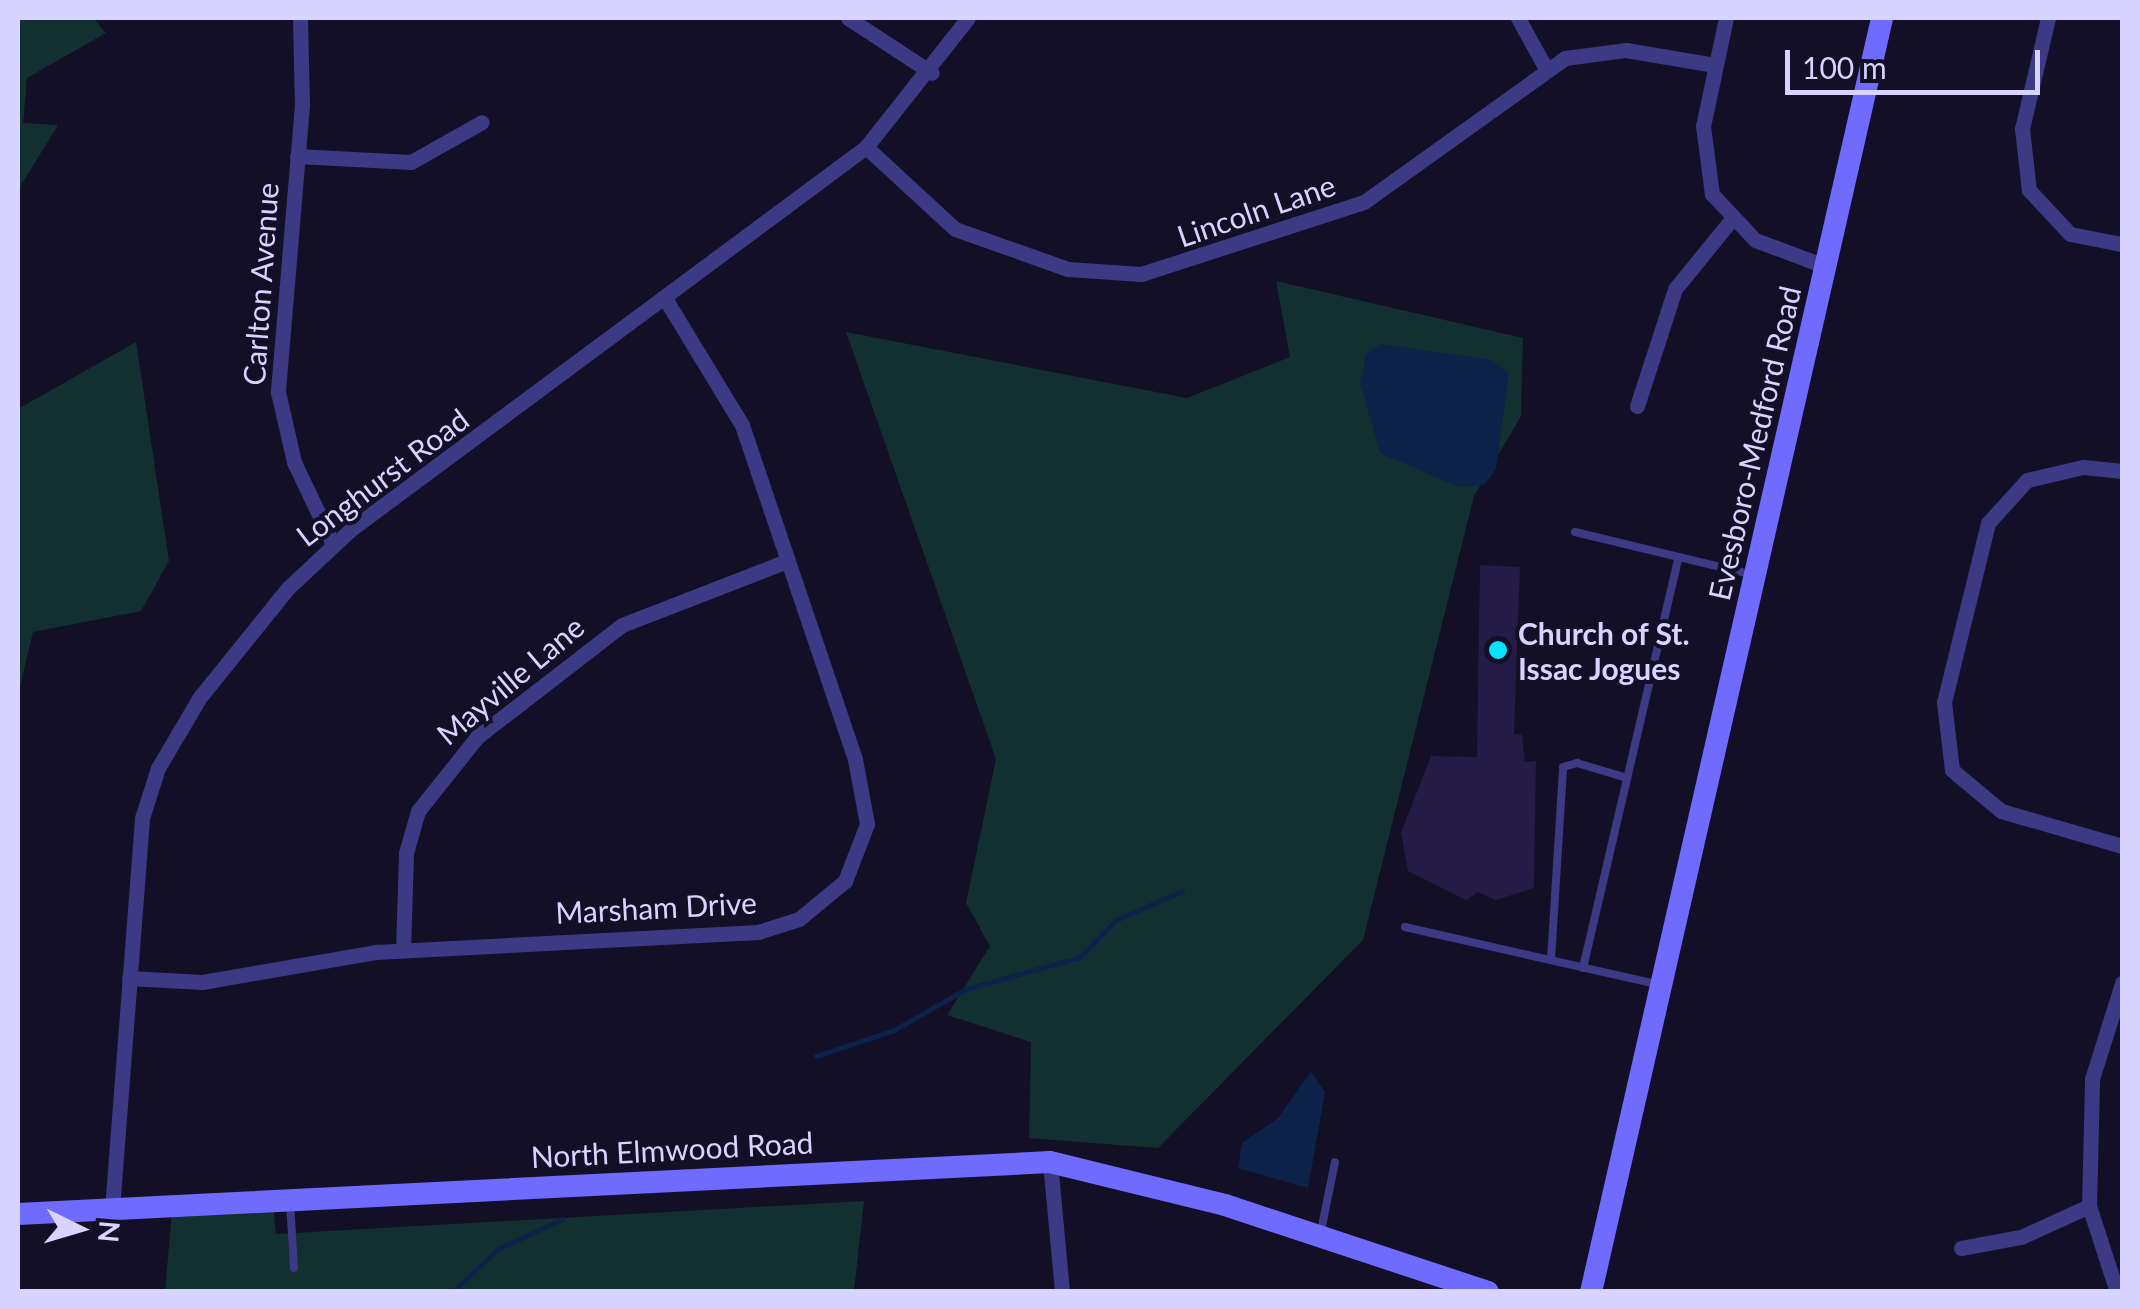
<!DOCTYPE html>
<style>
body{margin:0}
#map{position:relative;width:2140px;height:1309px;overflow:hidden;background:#130f26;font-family:Lato,sans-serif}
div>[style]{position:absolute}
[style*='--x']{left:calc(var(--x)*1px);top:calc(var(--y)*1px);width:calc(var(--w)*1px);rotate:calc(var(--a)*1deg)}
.green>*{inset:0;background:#12302f}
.water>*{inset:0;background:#0c2248}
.stream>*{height:5px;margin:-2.5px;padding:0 2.5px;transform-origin:2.5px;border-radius:2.5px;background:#0c2248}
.building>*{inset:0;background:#241b47}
.lane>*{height:8px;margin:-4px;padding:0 4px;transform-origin:4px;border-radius:4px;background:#3d3a85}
.street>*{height:15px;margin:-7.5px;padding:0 7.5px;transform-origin:7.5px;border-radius:7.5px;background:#3d3a85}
.secondary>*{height:22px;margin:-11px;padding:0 11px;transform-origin:11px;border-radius:11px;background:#6f6bff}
.dots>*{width:28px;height:28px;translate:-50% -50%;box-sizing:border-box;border:5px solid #130f26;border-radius:50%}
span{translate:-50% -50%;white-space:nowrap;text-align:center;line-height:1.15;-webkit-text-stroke:8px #130f26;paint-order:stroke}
.street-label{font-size:30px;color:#d9d4ff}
.poi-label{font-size:30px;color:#d9d4ff;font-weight:700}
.left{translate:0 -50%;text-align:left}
.frame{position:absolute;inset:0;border:20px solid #d9d4ff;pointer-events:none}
.north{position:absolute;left:30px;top:1179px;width:100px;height:100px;-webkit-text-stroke:8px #130f26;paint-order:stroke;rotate:95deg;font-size:28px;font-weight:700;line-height:40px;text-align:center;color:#d9d4ff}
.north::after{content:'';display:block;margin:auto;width:35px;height:45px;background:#d9d4ff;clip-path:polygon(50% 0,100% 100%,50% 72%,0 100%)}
.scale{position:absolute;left:1785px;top:50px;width:255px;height:45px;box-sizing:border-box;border:5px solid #d9d4ff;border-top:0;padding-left:12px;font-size:30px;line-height:35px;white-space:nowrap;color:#d9d4ff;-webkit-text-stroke:8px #130f26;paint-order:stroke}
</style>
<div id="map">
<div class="green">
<div style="clip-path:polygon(18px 18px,93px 18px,106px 33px,27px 78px,23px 123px,58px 125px,18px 190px)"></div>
<div style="clip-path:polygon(1276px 281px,1523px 338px,1521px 416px,1474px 496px,1363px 940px,1158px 1148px,1029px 1138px,1031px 1042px,947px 1015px,990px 946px,966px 903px,996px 759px,846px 332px,1187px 398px,1290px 357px)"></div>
<div style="clip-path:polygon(136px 342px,169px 561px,141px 611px,33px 632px,18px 695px,18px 409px)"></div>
<div style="clip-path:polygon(864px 1201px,854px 1291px,165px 1292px,172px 1210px,273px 1205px,276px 1234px)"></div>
</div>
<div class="water">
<div style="clip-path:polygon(1381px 344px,1491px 360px,1509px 374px,1496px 469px,1484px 485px,1459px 487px,1380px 453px,1360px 383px,1366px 354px)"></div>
<div style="clip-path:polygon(1311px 1071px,1325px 1092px,1308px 1188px,1238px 1168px,1242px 1143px,1278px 1118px)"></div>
</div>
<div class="stream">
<div style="--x:816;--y:1056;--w:82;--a:-18.4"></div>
<div style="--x:894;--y:1030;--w:83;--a:-29.7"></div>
<div style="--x:966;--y:989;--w:118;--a:-15.7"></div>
<div style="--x:1080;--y:957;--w:52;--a:-45.8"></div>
<div style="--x:1116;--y:920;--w:72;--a:-23.7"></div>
<div style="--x:452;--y:1292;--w:63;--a:-43.1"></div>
<div style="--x:498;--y:1249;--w:71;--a:-25.1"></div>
</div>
<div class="building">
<div style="clip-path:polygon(1480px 565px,1520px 567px,1514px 734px,1522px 735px,1525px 762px,1536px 761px,1534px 888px,1496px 900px,1478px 892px,1466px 900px,1408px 871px,1401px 833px,1431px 756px,1477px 757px)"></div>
</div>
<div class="lane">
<div style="--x:1575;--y:532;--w:180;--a:13.5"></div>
<div style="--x:1405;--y:927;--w:257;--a:12.8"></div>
<div style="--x:1551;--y:960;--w:193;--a:-86.4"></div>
<div style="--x:1563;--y:767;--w:15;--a:-16"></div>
<div style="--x:1577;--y:763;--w:52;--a:16.7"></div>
<div style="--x:1583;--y:968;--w:422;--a:-76.9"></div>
<div style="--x:290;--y:1202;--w:66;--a:86.5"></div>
<div style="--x:1321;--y:1231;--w:70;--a:-78.5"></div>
</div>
<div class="street">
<div style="--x:300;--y:18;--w:87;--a:88.7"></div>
<div style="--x:302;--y:105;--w:288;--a:94.8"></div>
<div style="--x:278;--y:392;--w:72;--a:77.1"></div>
<div style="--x:294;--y:462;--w:91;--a:64.6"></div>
<div style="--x:848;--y:18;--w:100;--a:33.2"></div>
<div style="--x:1518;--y:18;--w:56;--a:61.1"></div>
<div style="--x:1726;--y:18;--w:110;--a:102"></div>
<div style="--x:1703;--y:126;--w:69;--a:82.5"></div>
<div style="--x:1712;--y:194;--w:63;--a:46.9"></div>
<div style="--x:1755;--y:240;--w:75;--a:20.4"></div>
<div style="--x:2048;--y:18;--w:114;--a:103.2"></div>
<div style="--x:2022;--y:129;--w:61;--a:83.5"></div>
<div style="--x:2029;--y:190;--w:60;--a:47"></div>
<div style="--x:2070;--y:234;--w:53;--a:10.9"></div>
<div style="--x:866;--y:147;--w:121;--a:42.7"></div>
<div style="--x:955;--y:229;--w:120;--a:19.5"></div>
<div style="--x:1068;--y:269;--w:73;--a:3.9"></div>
<div style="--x:1141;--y:274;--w:234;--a:-17.9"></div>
<div style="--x:1364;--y:202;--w:247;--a:-35.6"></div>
<div style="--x:1565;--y:58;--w:62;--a:-7.5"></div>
<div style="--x:1626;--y:50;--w:90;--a:9.6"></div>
<div style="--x:297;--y:156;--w:114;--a:3"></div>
<div style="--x:411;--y:162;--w:81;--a:-29.4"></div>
<div style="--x:1637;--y:406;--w:123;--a:-72"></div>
<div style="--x:1675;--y:289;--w:89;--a:-50.9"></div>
<div style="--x:2122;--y:471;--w:39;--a:-174"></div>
<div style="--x:2083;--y:467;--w:57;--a:166.9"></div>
<div style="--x:2027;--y:480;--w:58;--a:132.2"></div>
<div style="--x:1988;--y:523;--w:184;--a:103.8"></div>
<div style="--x:1944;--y:702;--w:68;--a:83.3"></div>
<div style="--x:1952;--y:770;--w:64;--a:39.9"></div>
<div style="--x:2001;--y:811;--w:126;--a:16.1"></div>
<div style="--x:403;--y:950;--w:97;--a:-88.2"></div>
<div style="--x:406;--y:853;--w:44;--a:-74.1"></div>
<div style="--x:418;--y:811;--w:95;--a:-51.4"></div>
<div style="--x:477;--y:737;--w:183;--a:-37.7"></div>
<div style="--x:622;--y:625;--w:177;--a:-21.2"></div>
<div style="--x:129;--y:978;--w:73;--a:3.1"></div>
<div style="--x:202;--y:982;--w:177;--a:-9.8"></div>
<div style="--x:376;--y:952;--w:383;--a:-3"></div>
<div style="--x:758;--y:932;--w:43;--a:-17.6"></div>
<div style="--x:799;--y:919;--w:60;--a:-39.6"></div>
<div style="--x:845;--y:881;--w:61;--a:-68.9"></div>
<div style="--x:867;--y:824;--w:66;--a:-100.5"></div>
<div style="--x:855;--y:759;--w:353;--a:-108.7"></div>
<div style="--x:742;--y:425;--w:146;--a:-121.3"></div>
<div style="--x:1050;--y:1162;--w:131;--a:84.7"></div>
<div style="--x:112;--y:1209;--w:392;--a:-85.6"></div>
<div style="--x:142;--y:818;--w:52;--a:-72.3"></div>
<div style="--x:158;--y:768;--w:82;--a:-59.4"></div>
<div style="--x:200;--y:697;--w:140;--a:-51.1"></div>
<div style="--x:288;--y:588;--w:85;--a:-43.1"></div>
<div style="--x:350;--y:530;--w:643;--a:-36.58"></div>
<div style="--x:866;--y:147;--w:164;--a:-51.7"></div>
<div style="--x:1961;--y:1248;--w:61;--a:-10.4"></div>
<div style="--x:2021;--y:1237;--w:75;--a:-24.5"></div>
<div style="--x:2117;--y:1292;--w:90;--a:-108"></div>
<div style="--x:2089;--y:1206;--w:127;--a:-88.6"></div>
<div style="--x:2092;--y:1079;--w:101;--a:-72.6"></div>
</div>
<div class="secondary">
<div style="--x:18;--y:1214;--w:1033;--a:-2.88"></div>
<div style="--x:1050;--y:1162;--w:180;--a:13.8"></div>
<div style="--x:1225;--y:1205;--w:277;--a:18.3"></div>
<div style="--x:1591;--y:1292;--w:1307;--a:-77.13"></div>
</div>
<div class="dots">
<div style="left:1498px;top:650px;background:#00e5ff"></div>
</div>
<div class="street-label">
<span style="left:1256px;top:210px;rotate:-19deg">Lincoln Lane</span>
<span style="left:260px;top:284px;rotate:-86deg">Carlton Avenue</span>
<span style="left:1754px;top:443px;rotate:-77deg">Evesboro-Medford Road</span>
<span style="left:382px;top:477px;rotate:-37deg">Longhurst Road</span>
<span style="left:510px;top:680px;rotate:-40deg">Mayville Lane</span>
<span style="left:656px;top:907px;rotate:-3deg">Marsham Drive</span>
<span style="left:672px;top:1149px;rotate:-3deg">North Elmwood Road</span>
</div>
<div class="poi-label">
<span class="left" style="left:1518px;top:650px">Church of St.<br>Issac Jogues</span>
</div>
<div class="frame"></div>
<div class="north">N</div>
<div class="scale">100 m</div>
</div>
